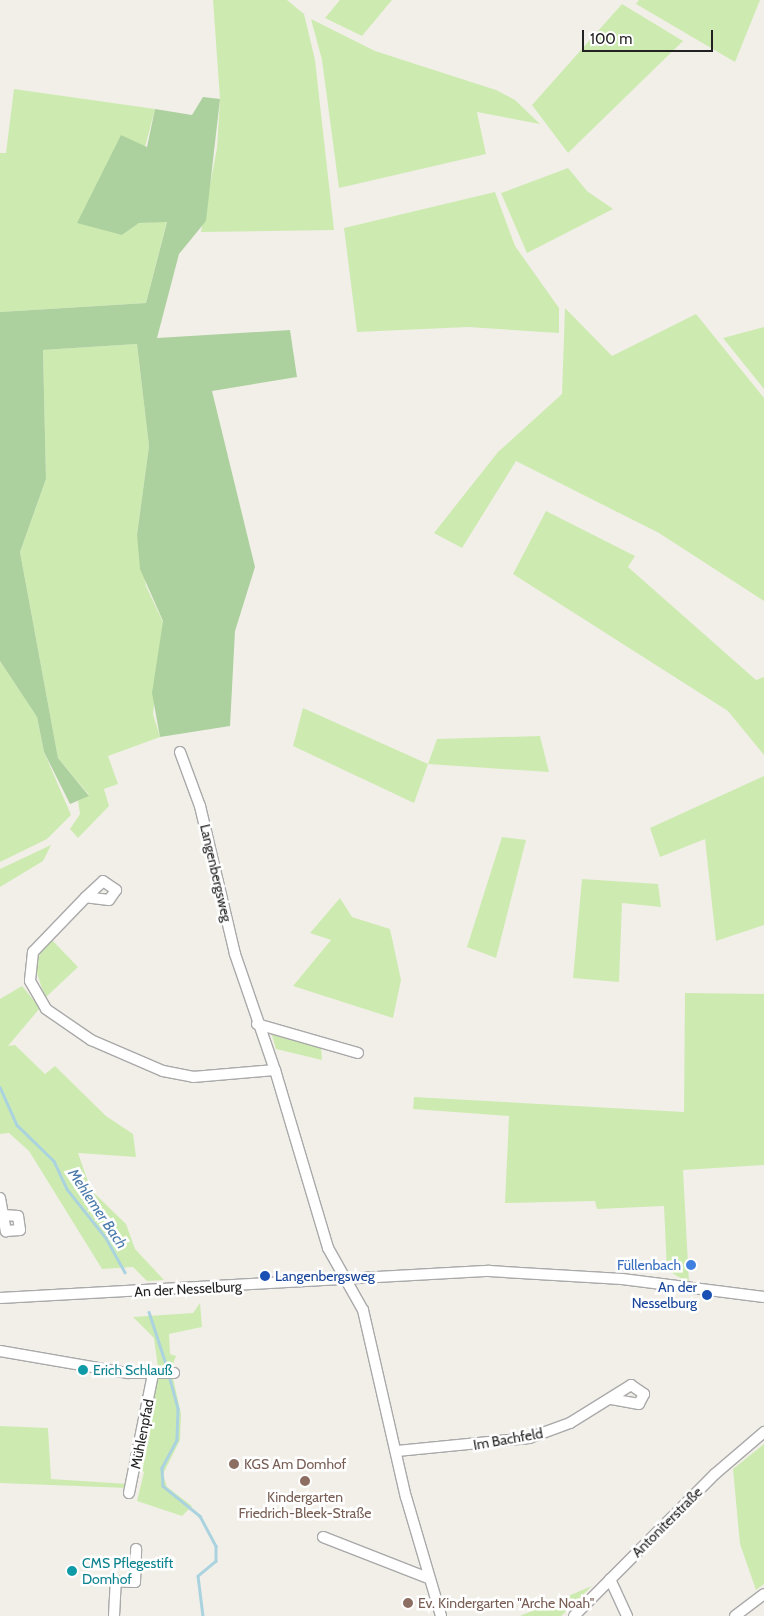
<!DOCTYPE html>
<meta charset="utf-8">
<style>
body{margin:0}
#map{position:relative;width:764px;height:1616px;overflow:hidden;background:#f2efe9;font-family:Cabin,sans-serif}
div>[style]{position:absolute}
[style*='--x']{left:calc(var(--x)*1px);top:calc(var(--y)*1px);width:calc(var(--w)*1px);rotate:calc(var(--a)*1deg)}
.grass>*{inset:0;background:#cdebb0}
.forest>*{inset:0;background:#add19e}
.stream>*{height:2.5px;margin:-1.25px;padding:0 1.25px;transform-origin:1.25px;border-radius:1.25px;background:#aad3df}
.roads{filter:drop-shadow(1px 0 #a9a9a9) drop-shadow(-1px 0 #a9a9a9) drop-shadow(0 1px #a9a9a9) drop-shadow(0 -1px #a9a9a9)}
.minor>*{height:10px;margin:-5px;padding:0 5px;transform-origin:5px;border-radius:5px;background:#fff}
.dots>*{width:14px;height:14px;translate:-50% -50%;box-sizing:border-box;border:2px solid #fff;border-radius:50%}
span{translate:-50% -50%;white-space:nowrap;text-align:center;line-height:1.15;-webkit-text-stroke:5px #fff;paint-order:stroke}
.street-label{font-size:14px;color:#222}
.shop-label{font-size:14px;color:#366cbe}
.right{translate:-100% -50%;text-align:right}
.transit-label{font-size:14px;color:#164399}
.left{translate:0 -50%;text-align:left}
.culture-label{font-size:14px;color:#0d838f}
.education-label{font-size:14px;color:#785e54}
.water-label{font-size:15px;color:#4a7aab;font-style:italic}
.scale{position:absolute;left:582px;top:30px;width:131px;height:22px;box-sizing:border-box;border:2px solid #222;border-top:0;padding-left:6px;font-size:15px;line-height:18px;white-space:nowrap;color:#222;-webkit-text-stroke:4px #fff;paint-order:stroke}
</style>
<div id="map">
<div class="grass">
<div style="clip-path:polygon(213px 0,287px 0,304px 14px,315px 60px,334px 230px,201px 232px,217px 148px,220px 99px)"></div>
<div style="clip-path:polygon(340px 0,392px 0,362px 36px,325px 18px)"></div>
<div style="clip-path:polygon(639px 0,760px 0,735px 62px,636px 4px)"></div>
<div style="clip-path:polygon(622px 4px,683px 41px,568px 153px,532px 105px)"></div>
<div style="clip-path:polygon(311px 19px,375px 51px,496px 90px,515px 100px,540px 124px,477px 112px,486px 154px,339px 188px,322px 60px)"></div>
<div style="clip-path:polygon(14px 89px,155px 109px,122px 235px,139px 223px,167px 221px,146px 303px,0 312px,0 153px,6px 153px)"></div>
<div style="clip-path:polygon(568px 168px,587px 191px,613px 209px,527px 253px,501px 193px)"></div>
<div style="clip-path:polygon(495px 192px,515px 246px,559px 308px,559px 333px,468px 327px,357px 332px,344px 228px)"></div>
<div style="clip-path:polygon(565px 308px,612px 356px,696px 314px,764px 398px,764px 601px,659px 533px,516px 461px,462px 548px,434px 533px,498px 452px,562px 394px)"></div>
<div style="clip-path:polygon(764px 327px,764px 389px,723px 338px)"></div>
<div style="clip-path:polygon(137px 344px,149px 446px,137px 535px,146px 586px,163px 622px,153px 714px,160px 737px,108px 756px,118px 784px,104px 789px,109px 806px,78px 838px,70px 829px,80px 814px,78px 801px,89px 795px,58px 758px,20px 552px,46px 479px,43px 350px)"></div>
<div style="clip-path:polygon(546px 511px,635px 556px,628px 567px,756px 680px,764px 677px,764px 755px,728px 711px,513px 574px)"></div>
<div style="clip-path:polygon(0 661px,37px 717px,44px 752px,71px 815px,47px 839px,0 862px)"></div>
<div style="clip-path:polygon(303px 708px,428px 764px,437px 739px,540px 736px,549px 772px,428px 764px,414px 803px,293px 746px)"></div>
<div style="clip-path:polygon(764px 776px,764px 925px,716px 941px,705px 839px,660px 857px,650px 828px)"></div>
<div style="clip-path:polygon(502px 837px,526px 840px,496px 958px,467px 947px)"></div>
<div style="clip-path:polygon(51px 845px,43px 861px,0 887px,0 869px)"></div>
<div style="clip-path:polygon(582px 879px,658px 884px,661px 907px,622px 903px,619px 982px,573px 978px)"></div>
<div style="clip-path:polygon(340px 898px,352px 917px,390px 929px,401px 980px,393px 1018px,293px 986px,331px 940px,310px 933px)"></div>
<div style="clip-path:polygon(51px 939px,78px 967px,45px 998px,36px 970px,40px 952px)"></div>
<div style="clip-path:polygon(22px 986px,40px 1008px,8px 1046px,15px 1045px,45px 1074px,55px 1066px,106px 1116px,133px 1134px,136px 1157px,78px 1153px,91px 1190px,126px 1224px,135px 1249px,164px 1280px,147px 1281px,133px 1267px,102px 1269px,29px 1151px,9px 1133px,0 1134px,0 999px)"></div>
<div style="clip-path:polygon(685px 993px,764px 994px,764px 1165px,683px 1170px,689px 1283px,667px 1270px,664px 1206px,597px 1209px,595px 1201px,505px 1203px,509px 1116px,413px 1109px,414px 1097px,684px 1112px)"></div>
<div style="clip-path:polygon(271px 1032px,321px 1047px,322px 1060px,276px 1049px)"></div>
<div style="clip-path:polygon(200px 1303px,202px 1327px,169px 1334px,170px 1354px,176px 1356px,171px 1369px,181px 1414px,180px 1440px,163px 1474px,167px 1487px,192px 1506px,182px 1516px,137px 1501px,144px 1472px,138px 1469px,158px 1368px,154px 1338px,133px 1317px,193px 1313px)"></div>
<div style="clip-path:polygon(0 1426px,48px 1428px,51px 1479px,128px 1484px,127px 1488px,0 1483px)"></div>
<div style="clip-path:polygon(764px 1444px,764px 1584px,756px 1590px,740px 1544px,733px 1469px)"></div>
<div style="clip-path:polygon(592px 1586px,561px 1616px,520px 1616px)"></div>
</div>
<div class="forest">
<div style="clip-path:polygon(203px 97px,220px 99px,206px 221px,179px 254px,157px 338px,290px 330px,297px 377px,212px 391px,255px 567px,235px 631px,230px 726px,160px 737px,152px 693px,163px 621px,140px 569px,137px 535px,149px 446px,137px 344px,43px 350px,46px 479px,20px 552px,58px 758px,89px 796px,70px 804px,44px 752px,37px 717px,0 661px,0 312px,146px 303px,167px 222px,139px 223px,122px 235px,77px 223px,121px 135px,147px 147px,155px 109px,192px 115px)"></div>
</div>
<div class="stream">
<div style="--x:0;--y:1087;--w:42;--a:65.9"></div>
<div style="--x:17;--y:1125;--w:52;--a:44.2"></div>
<div style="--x:54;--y:1161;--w:31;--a:65"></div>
<div style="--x:67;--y:1189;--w:63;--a:51.5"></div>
<div style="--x:106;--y:1238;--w:39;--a:61"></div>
<div style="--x:149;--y:1312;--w:61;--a:71.9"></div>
<div style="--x:169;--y:1375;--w:35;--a:75"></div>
<div style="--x:178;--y:1409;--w:31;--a:92"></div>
<div style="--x:177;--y:1440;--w:32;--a:118"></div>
<div style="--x:162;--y:1468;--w:18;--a:87"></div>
<div style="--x:163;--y:1486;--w:48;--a:39"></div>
<div style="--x:200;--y:1516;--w:34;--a:62"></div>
<div style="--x:216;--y:1546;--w:15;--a:90"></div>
<div style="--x:216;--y:1561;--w:23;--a:140"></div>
<div style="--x:198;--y:1576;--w:40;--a:82.9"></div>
</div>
<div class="roads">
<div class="minor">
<div style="--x:180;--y:752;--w:58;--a:69.7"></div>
<div style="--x:200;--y:806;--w:152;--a:76.7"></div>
<div style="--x:235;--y:954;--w:123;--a:71"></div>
<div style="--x:275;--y:1070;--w:186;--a:73.4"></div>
<div style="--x:328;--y:1248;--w:71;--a:60.6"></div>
<div style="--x:363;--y:1310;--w:192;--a:77.1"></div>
<div style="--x:406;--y:1497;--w:124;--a:73.6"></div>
<div style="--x:86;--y:897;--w:23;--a:-43"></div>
<div style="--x:103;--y:881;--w:16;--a:35"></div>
<div style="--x:116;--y:890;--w:12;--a:125"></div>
<div style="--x:109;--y:900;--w:23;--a:-173"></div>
<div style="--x:86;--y:897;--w:76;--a:133.9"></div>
<div style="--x:33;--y:952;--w:29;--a:96"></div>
<div style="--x:30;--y:981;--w:32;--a:60"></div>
<div style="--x:46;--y:1009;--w:55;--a:34.6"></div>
<div style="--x:91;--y:1040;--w:78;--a:23.3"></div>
<div style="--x:163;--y:1071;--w:31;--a:11"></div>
<div style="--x:193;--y:1077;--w:82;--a:-4.9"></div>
<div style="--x:257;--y:1024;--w:105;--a:16"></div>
<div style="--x:0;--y:1198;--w:34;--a:80"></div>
<div style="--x:6;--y:1231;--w:14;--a:-4"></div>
<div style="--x:20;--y:1230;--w:14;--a:-98"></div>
<div style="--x:18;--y:1216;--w:15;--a:-176"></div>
<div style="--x:0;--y:1298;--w:490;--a:-3.2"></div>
<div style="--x:489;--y:1271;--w:133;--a:3.4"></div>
<div style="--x:622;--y:1279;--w:143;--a:7.2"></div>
<div style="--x:0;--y:1351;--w:130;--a:9.8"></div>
<div style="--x:128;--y:1373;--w:46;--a:0"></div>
<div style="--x:397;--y:1451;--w:133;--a:-5.6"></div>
<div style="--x:529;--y:1438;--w:44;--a:-20.1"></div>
<div style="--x:570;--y:1423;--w:72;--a:-31.9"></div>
<div style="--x:631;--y:1385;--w:16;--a:35"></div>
<div style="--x:644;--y:1394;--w:11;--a:117"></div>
<div style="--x:639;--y:1404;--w:28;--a:-170"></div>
<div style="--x:129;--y:1493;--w:121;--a:-78.6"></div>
<div style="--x:323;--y:1537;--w:113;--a:21.3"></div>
<div style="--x:610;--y:1579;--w:41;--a:65.3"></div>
<div style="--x:114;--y:1616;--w:35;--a:-87"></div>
<div style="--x:116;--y:1581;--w:19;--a:3"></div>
<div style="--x:135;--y:1582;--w:33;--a:-88"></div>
<div style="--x:574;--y:1616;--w:200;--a:-45.2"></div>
<div style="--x:715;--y:1474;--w:65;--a:-40.6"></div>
<div style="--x:735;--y:1616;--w:36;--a:-37"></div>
</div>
</div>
<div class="dots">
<div style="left:691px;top:1265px;background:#3f7fe0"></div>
<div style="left:265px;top:1276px;background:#1a4fb4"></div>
<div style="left:707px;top:1295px;background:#1a4fb4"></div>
<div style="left:83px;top:1370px;background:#0f9aa8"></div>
<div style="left:234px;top:1464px;background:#8d6e63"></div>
<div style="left:305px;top:1481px;background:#8d6e63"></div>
<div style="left:72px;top:1571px;background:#0f9aa8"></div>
<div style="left:408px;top:1603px;background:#8d6e63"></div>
</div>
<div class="street-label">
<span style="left:216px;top:873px;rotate:77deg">Langenbergsweg</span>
<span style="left:188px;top:1289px;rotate:-3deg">An der Nesselburg</span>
<span style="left:142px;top:1434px;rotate:-79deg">Mühlenpfad</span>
<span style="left:508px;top:1439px;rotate:-10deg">Im Bachfeld</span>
<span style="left:667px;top:1522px;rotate:-45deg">Antoniterstraße</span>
</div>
<div class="shop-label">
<span class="right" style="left:681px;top:1265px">Füllenbach</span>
</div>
<div class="transit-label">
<span class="left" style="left:275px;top:1276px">Langenbergsweg</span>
<span class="right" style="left:697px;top:1295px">An der<br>Nesselburg</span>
</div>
<div class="culture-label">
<span class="left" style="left:93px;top:1370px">Erich Schlauß</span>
<span class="left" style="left:82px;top:1571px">CMS Pflegestift<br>Domhof</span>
</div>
<div class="education-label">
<span class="left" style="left:244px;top:1464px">KGS Am Domhof</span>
<span style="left:305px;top:1505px">Kindergarten<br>Friedrich-Bleek-Straße</span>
<span class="left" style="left:418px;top:1603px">Ev. Kindergarten "Arche Noah"</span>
</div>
<div class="water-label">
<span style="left:97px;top:1209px;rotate:56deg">Mehlemer Bach</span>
</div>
<div class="scale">100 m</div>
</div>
